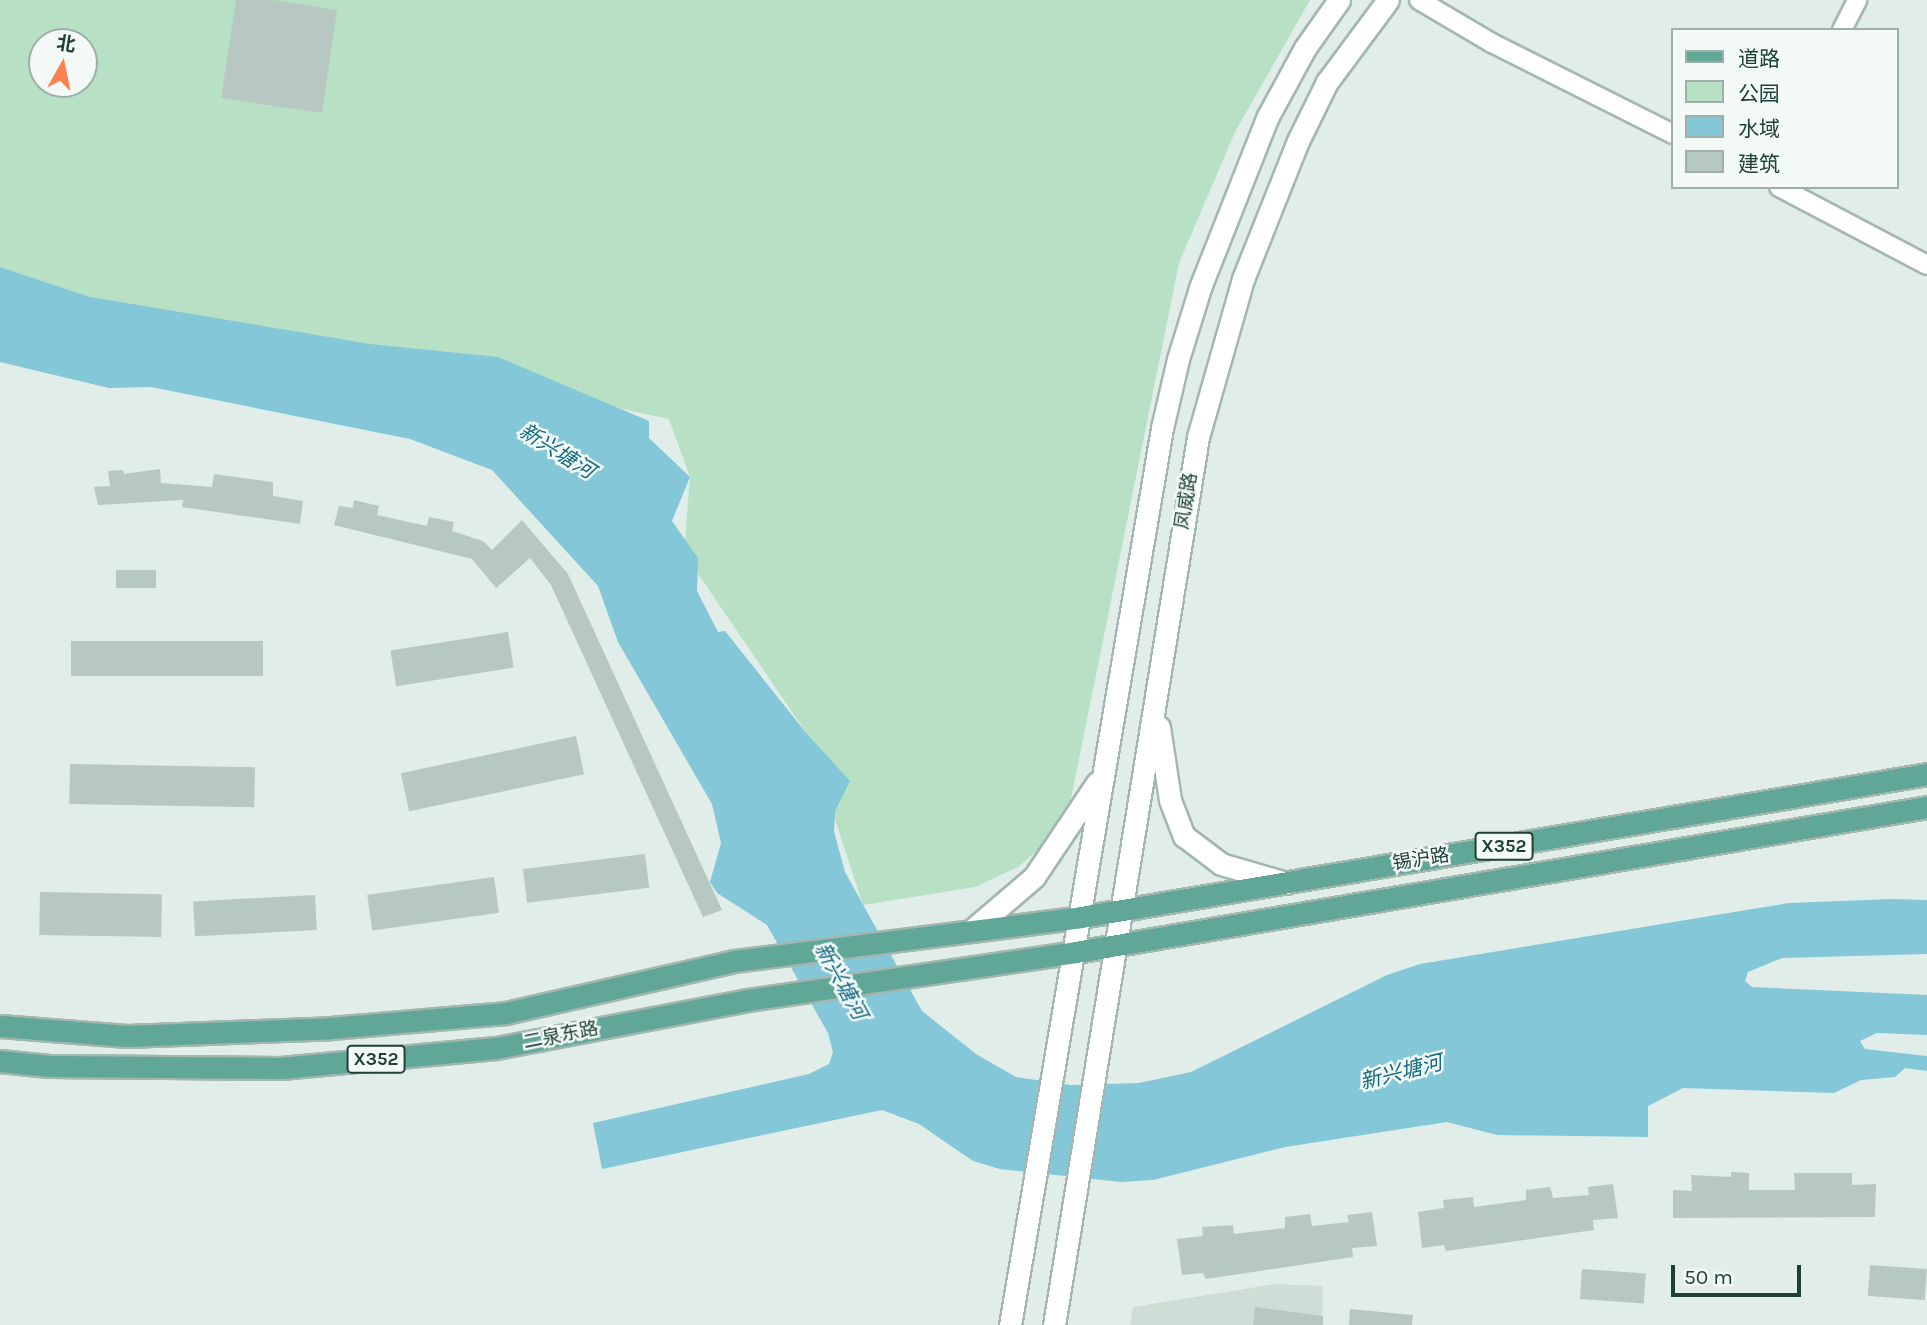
<!DOCTYPE html>
<meta charset="utf-8">
<style>
body{margin:0}
#map{position:relative;width:1927px;height:1325px;overflow:hidden;background:#e1ede8;font-family:Karla,"Noto Sans SC",sans-serif}
div>[style]{position:absolute}
[style*='--x']{left:calc(var(--x)*1px);top:calc(var(--y)*1px);width:calc(var(--w)*1px);rotate:calc(var(--a)*1deg)}
.built>*{inset:0;background:#cfddd7}
.green>*{inset:0;background:#b7e0c4}
.water>*{inset:0;background:#83c7d8}
.building>*{inset:0;background:#b6c8c1;transform-origin:0 0}
.roads{filter:drop-shadow(2px 0 #a3b6b0) drop-shadow(-2px 0 #a3b6b0) drop-shadow(0 2px #a3b6b0) drop-shadow(0 -2px #a3b6b0)}
.minor>*{height:18px;margin:-9px;padding:0 9px;transform-origin:9px;border-radius:9px;background:#fff}
.secondary>*{height:21px;margin:-10.5px;padding:0 10.5px;transform-origin:10.5px;border-radius:10.5px;background:#fff}
.primary>*{height:21px;margin:-10.5px;padding:0 10.5px;transform-origin:10.5px;border-radius:10.5px;background:#61a798}
span{translate:-50% -50%;white-space:nowrap;text-align:center;line-height:1.15;-webkit-text-stroke:5px #f2f9f6;paint-order:stroke}
.shield-label span{padding:2px 5px;background:#f2f9f6;border:2px solid;border-radius:5px;-webkit-text-stroke-width:0}
.shield-label{font-size:18px;color:#1f4038;font-weight:700}
.street-label{font-size:19px;color:#1f4038}
.water-label{font-size:21px;color:#136a82;font-style:italic}
.legend{position:absolute;left:1671px;top:28px;width:228px;height:161px;box-sizing:border-box;background:#f2f9f6;border:2px solid #9eafaa;margin:0;padding:9px 12px;list-style:none;font-size:21px;color:#1f4038}
.legend li{display:flex;align-items:center;gap:14px;height:35px}
.legend b{width:35px;border:2px solid #9eafaa}
.north{position:absolute;left:28px;top:28px;width:70px;height:70px;box-sizing:border-box;background:#f2f9f6;border:2px solid #9eafaa;border-radius:50%;rotate:9deg;font-size:19px;font-weight:700;line-height:28px;text-align:center;color:#1f4038}
.north::after{content:'';display:block;margin:auto;width:24px;height:32px;background:#ff814d;clip-path:polygon(50% 0,100% 100%,50% 72%,0 100%)}
.scale{position:absolute;left:1671px;top:1265px;width:130px;height:32px;box-sizing:border-box;border:4px solid #1f4038;border-top:0;padding-left:9px;font-size:21px;line-height:24px;white-space:nowrap;color:#1f4038;-webkit-text-stroke:5px #f2f9f6;paint-order:stroke}
</style>
<div id="map">
<div class="built">
<div style="clip-path:polygon(1275px 1284px,1323px 1286px,1322px 1325px,1130px 1325px,1133px 1307px)"></div>
</div>
<div class="green">
<div style="clip-path:polygon(evenodd,0 0,1310px 0,1235px 132px,1179px 263px,1070px 804px,1041px 847px,1018px 867px,975px 887px,863px 905px,807px 734px,684px 553px,690px 477px,669px 419px,90px 297px,0 267px,0 0,42px 42px,84px 42px,84px 84px,42px 84px,42px 42px)"></div>
</div>
<div class="water">
<div style="clip-path:polygon(0 267px,90px 297px,370px 344px,498px 357px,649px 421px,649px 438px,690px 477px,672px 521px,698px 558px,697px 591px,718px 632px,725px 631px,807px 734px,850px 781px,835px 811px,834px 831px,845px 872px,922px 1011px,976px 1054px,1016px 1077px,1071px 1085px,1139px 1083px,1191px 1072px,1387px 975px,1420px 964px,1789px 903px,1892px 899px,1927px 900px,1927px 954px,1782px 958px,1748px 972px,1745px 981px,1752px 987px,1927px 995px,1927px 1035px,1877px 1033px,1860px 1041px,1865px 1049px,1927px 1056px,1927px 1071px,1905px 1068px,1895px 1077px,1861px 1080px,1834px 1093px,1683px 1088px,1648px 1106px,1648px 1137px,1497px 1135px,1447px 1122px,1285px 1147px,1153px 1180px,1121px 1182px,1000px 1169px,973px 1161px,919px 1124px,882px 1110px,602px 1169px,593px 1123px,809px 1074px,829px 1064px,833px 1052px,828px 1033px,767px 925px,717px 893px,710px 882px,721px 843px,712px 804px,618px 642px,598px 586px,492px 470px,410px 439px,151px 387px,109px 388px,0 362px)"></div>
</div>
<div class="building">
<div style="clip-path:polygon(236px 0,273px 0,337px 10px,322px 113px,221px 98px)"></div>
<div style="clip-path:polygon(160px 469px,161px 483px,212px 487px,214px 474px,273px 482px,273px 496px,303px 501px,300px 524px,182px 507px,183px 500px,98px 505px,94px 487px,110px 486px,108px 471px,123px 470px,124px 474px)"></div>
<div style="clip-path:polygon(354px 500px,379px 506px,377px 515px,427px 526px,429px 517px,454px 522px,452px 531px,483px 541px,492px 550px,522px 520px,568px 574px,722px 910px,703px 917px,551px 585px,530px 558px,496px 588px,472px 559px,334px 525px,339px 506px,353px 508px)"></div>
<div style="left:156px;top:570px;width:18px;height:40px;rotate:90deg"></div>
<div style="left:508px;top:632px;width:36px;height:119px;rotate:81deg"></div>
<div style="left:71px;top:641px;width:192px;height:35px"></div>
<div style="left:576px;top:736px;width:39px;height:179px;rotate:78deg"></div>
<div style="left:70px;top:764px;width:185px;height:40px;rotate:1deg"></div>
<div style="left:645px;top:854px;width:34px;height:123px;rotate:83deg"></div>
<div style="left:494px;top:877px;width:36px;height:128px;rotate:82deg"></div>
<div style="left:40px;top:892px;width:122px;height:43px;rotate:1deg"></div>
<div style="left:315px;top:895px;width:35px;height:122px;rotate:87deg"></div>
<div style="clip-path:polygon(1731px 1172px,1749px 1173px,1749px 1190px,1795px 1190px,1794px 1173px,1852px 1173px,1852px 1185px,1876px 1184px,1875px 1217px,1673px 1218px,1673px 1190px,1692px 1191px,1691px 1175px,1731px 1177px)"></div>
<div style="clip-path:polygon(1613px 1184px,1618px 1218px,1593px 1220px,1594px 1230px,1446px 1251px,1444px 1245px,1422px 1248px,1418px 1212px,1444px 1208px,1443px 1200px,1473px 1197px,1474px 1207px,1526px 1200px,1526px 1190px,1550px 1187px,1553px 1198px,1589px 1195px,1588px 1187px)"></div>
<div style="clip-path:polygon(1372px 1212px,1377px 1246px,1352px 1248px,1353px 1257px,1206px 1279px,1203px 1273px,1182px 1275px,1177px 1239px,1203px 1236px,1202px 1227px,1233px 1225px,1234px 1234px,1285px 1228px,1285px 1217px,1310px 1214px,1312px 1226px,1349px 1222px,1347px 1215px)"></div>
<div style="left:1870px;top:1265px;width:57px;height:31px;rotate:4deg"></div>
<div style="left:1582px;top:1269px;width:64px;height:30px;rotate:4deg"></div>
<div style="clip-path:polygon(1255px 1307px,1323px 1316px,1323px 1325px,1253px 1325px)"></div>
<div style="clip-path:polygon(1350px 1309px,1413px 1315px,1412px 1325px,1349px 1325px)"></div>
</div>
<div class="roads">
<div class="minor">
<div style="--x:1419;--y:0;--w:82;--a:30.6"></div>
<div style="--x:1490;--y:42;--w:205;--a:26.7"></div>
<div style="--x:1842;--y:30;--w:34;--a:-63"></div>
<div style="--x:1779;--y:187;--w:167;--a:27.8"></div>
</div>
<div class="secondary">
<div style="--x:1159;--y:727;--w:74;--a:81.4"></div>
<div style="--x:1170;--y:800;--w:39;--a:69"></div>
<div style="--x:1184;--y:836;--w:46;--a:37.1"></div>
<div style="--x:1221;--y:864;--w:68;--a:16.3"></div>
<div style="--x:972;--y:930;--w:82;--a:-40.5"></div>
<div style="--x:1034;--y:877;--w:113;--a:-56.2"></div>
<div style="--x:1010;--y:1325;--w:910;--a:-80.38"></div>
<div style="--x:1162;--y:428;--w:71;--a:-76.9"></div>
<div style="--x:1178;--y:359;--w:77;--a:-72.7"></div>
<div style="--x:1201;--y:285;--w:180;--a:-68.4"></div>
<div style="--x:1267;--y:118;--w:80;--a:-61.5"></div>
<div style="--x:1305;--y:48;--w:59;--a:-54.7"></div>
<div style="--x:1054;--y:1325;--w:900;--a:-80.79"></div>
<div style="--x:1198;--y:437;--w:164;--a:-74.1"></div>
<div style="--x:1243;--y:279;--w:146;--a:-68.3"></div>
<div style="--x:1297;--y:143;--w:68;--a:-63.8"></div>
<div style="--x:1327;--y:82;--w:102;--a:-53.4"></div>
</div>
<div class="primary">
<div style="--x:0;--y:1026;--w:127;--a:4.5"></div>
<div style="--x:127;--y:1036;--w:204;--a:-2.2"></div>
<div style="--x:331;--y:1028;--w:176;--a:-4.9"></div>
<div style="--x:506;--y:1013;--w:234;--a:-12.8"></div>
<div style="--x:734;--y:961;--w:350;--a:-7.2"></div>
<div style="--x:1081;--y:917;--w:858;--a:-9.59"></div>
<div style="--x:0;--y:1061;--w:49;--a:5.8"></div>
<div style="--x:49;--y:1066;--w:232;--a:0.5"></div>
<div style="--x:281;--y:1068;--w:216;--a:-5.3"></div>
<div style="--x:496;--y:1048;--w:256;--a:-10.8"></div>
<div style="--x:747;--y:1000;--w:332;--a:-8.3"></div>
<div style="--x:1076;--y:952;--w:863;--a:-9.67"></div>
</div>
</div>
<div class="shield-label">
<span style="left:1504px;top:846px">X352</span>
<span style="left:376px;top:1059px">X352</span>
</div>
<div class="street-label">
<span style="left:1187px;top:501px;rotate:-81deg">凤威路</span>
<span style="left:1421px;top:860px;rotate:-9deg">锡沪路</span>
<span style="left:561px;top:1036px;rotate:-11deg">二泉东路</span>
</div>
<div class="water-label">
<span style="left:557px;top:451px;rotate:32deg">新兴塘河</span>
<span style="left:841px;top:981px;rotate:61deg">新兴塘河</span>
<span style="left:1401px;top:1072px;rotate:-14deg">新兴塘河</span>
</div>
<ul class="legend">
<li><b style="height:9px;background:#61a798"></b>道路</li>
<li><b style="height:19px;background:#b7e0c4"></b>公园</li>
<li><b style="height:19px;background:#83c7d8"></b>水域</li>
<li><b style="height:19px;background:#b6c8c1"></b>建筑</li>
</ul>
<div class="north">北</div>
<div class="scale">50 m</div>
</div>
